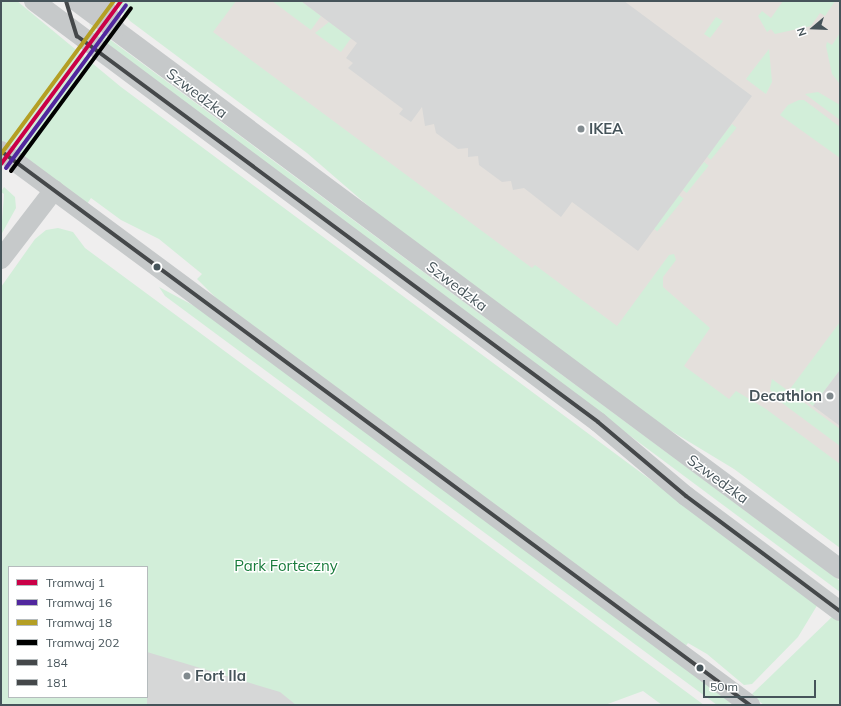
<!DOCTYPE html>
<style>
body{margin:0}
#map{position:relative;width:841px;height:706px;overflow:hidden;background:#efeeee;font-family:Mulish,sans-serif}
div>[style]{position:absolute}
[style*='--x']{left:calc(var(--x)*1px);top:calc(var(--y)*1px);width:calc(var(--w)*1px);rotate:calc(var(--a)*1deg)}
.commercial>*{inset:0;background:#e4e0dc}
.green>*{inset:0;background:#d2eed9;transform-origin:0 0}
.building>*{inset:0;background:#d6d7d7}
.minor>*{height:20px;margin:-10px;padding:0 10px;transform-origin:10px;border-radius:10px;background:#c6c9ca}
.bus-1>*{height:4px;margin:-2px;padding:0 2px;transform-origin:2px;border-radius:2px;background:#45484a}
.bus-2>*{height:4px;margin:-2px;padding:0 2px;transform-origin:2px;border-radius:2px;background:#45484a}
.tram-1>*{height:4px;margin:-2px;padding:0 2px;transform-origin:2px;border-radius:2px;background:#ca0047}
.tram-2>*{height:4px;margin:-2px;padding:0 2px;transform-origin:2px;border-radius:2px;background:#51279e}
.tram-3>*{height:4px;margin:-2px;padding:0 2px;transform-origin:2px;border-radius:2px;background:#b49f24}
.tram-4>*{height:4px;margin:-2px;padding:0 2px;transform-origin:2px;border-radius:2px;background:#000}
.dots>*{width:11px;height:11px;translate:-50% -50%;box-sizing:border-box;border:2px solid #fff;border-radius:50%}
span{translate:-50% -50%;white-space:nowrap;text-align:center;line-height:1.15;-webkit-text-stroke:3px #fff;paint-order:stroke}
.street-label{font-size:15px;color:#46545a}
.poi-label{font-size:15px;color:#46545a;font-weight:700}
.left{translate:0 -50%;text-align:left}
.right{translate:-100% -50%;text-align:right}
.park-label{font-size:15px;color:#187b3b}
.frame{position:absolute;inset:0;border:2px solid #46545a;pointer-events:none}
.legend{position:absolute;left:8px;top:566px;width:140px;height:132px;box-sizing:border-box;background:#fff;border:1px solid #b5bbbd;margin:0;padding:5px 7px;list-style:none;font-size:12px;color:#46545a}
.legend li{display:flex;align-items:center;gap:8px;height:20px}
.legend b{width:20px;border:1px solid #b5bbbd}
.north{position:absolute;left:793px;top:8px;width:40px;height:40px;-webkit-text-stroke:3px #fff;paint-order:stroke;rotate:251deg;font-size:11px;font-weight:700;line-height:16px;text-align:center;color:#46545a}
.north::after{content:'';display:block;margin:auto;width:14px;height:18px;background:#46545a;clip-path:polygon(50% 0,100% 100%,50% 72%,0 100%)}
.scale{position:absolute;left:703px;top:680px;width:113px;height:18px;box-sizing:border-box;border:2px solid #46545a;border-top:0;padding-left:5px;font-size:12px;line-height:14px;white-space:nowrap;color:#46545a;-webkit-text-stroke:3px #fff;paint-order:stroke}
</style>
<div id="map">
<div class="commercial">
<div style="clip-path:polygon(194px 1px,840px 1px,840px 508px,750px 435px,197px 25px)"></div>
</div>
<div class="green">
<div style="clip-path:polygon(1px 1px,17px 1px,121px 87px,818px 604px,798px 637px,752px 684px,744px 685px,707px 654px,688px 643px,685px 647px,221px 303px,197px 279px,202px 274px,159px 239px,121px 220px,91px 198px,87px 204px,1px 141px)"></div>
<div style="clip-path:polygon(113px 1px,236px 1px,213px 32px,532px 268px,535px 265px,617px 326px,669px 255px,674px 254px,676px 260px,663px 277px,663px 287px,710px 328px,684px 366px,729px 399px,736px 391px,766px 409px,840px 464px,840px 548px,734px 469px,663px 426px,381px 217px,307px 153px,130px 21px)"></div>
<div style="clip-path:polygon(272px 1px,301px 1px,321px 16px,311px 30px)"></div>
<div style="clip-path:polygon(783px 1px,835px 1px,825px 16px,820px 13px,811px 26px,775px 34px,771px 29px,767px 32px,758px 16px,762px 11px,771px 18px)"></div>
<div style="clip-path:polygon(716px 17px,723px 21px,710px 38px,704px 34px)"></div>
<div style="clip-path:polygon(329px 22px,351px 38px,341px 52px,315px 33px)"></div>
<div style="clip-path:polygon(89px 24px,840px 581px,840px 592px,98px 40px)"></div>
<div style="clip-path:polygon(840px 33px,840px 84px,832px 74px,826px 46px,827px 42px,832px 45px)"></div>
<div style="clip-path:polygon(769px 49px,772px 82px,766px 94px,746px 79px)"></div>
<div style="clip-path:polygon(818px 92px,840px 105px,840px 120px,805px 94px)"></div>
<div style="clip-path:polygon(799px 100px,804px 100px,840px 127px,840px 158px,780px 115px,788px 105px)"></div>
<div style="left:732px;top:124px;width:6px;height:41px;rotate:39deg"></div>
<div style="left:704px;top:162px;width:6px;height:35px;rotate:39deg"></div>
<div style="clip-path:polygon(4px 187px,15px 197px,16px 208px,1px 235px,4px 194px,1px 192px)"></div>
<div style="left:679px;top:195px;width:6px;height:42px;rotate:39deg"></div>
<div style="clip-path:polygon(evenodd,58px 228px,73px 232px,85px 248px,704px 705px,662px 705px,643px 691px,605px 705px,1px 705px,1px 287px,35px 239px,46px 230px,58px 228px,9px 567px,147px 567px,147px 697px,9px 697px,9px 567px)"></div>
<div style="clip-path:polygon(159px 287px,200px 309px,733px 703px,717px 705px,165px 296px)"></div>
<div style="clip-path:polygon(840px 322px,840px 370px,813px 406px,790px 389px)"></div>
<div style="clip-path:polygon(772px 379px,840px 429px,840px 446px,774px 397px,770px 389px)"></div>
<div style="clip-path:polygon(834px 615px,840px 620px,840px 705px,764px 705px,751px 695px)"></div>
</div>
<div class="building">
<div style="clip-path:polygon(301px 1px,624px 1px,752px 96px,638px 251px,572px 202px,561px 217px,524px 188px,513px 190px,511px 181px,502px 182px,479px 165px,478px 156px,468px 157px,468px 148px,458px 149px,436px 133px,434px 124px,425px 126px,422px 107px,411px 122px,399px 114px,403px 109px,348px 68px,353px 63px,346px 58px,357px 43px)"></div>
<div style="clip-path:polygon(840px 370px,840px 426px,813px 406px)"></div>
<div style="clip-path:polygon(147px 652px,280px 692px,296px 705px,147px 705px)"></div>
</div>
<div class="minor">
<div style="--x:34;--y:1;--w:704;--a:36.74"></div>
<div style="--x:598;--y:422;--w:115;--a:40.1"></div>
<div style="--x:686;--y:496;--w:192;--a:36.8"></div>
<div style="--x:76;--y:1;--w:952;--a:36.63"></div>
<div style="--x:102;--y:1;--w:31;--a:65"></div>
<div style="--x:1;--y:151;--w:932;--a:36.49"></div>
<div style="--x:1;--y:259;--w:87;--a:-52.5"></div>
</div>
<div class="bus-1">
<div style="--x:1;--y:151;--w:932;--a:36.49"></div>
</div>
<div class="bus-2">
<div style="--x:66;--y:1;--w:37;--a:73"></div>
<div style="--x:77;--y:36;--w:648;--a:36.53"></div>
<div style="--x:598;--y:422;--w:115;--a:40.1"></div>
<div style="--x:686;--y:496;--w:192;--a:36.8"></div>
</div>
<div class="tram-1">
<div style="--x:1;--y:164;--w:202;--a:-53.6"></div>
</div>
<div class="tram-2">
<div style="--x:6;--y:168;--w:202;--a:-53.6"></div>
</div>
<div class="tram-3">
<div style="--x:1;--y:154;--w:190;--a:-53.6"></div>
</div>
<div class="tram-4">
<div style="--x:11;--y:171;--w:202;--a:-53.6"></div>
</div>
<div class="dots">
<div style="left:581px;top:129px;background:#818a8e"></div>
<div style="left:157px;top:267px;background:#46545a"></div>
<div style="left:830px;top:396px;background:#818a8e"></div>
<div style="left:700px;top:668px;background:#46545a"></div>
<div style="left:187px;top:676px;background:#818a8e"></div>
</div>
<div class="street-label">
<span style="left:197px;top:93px;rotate:37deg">Szwedzka</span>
<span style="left:457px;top:286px;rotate:37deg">Szwedzka</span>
<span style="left:718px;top:479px;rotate:36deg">Szwedzka</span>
</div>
<div class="poi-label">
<span class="left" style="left:589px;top:129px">IKEA</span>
<span class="right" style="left:822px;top:396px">Decathlon</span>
<span class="left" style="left:195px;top:676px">Fort IIa</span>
</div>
<div class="park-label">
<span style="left:286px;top:566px">Park Forteczny</span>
</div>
<div class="frame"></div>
<ul class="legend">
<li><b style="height:5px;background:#ca0047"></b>Tramwaj 1</li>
<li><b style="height:5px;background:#51279e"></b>Tramwaj 16</li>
<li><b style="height:5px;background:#b49f24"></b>Tramwaj 18</li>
<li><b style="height:5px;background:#000"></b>Tramwaj 202</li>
<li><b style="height:5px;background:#45484a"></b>184</li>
<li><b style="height:5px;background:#45484a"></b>181</li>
</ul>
<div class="north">N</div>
<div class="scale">50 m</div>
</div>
